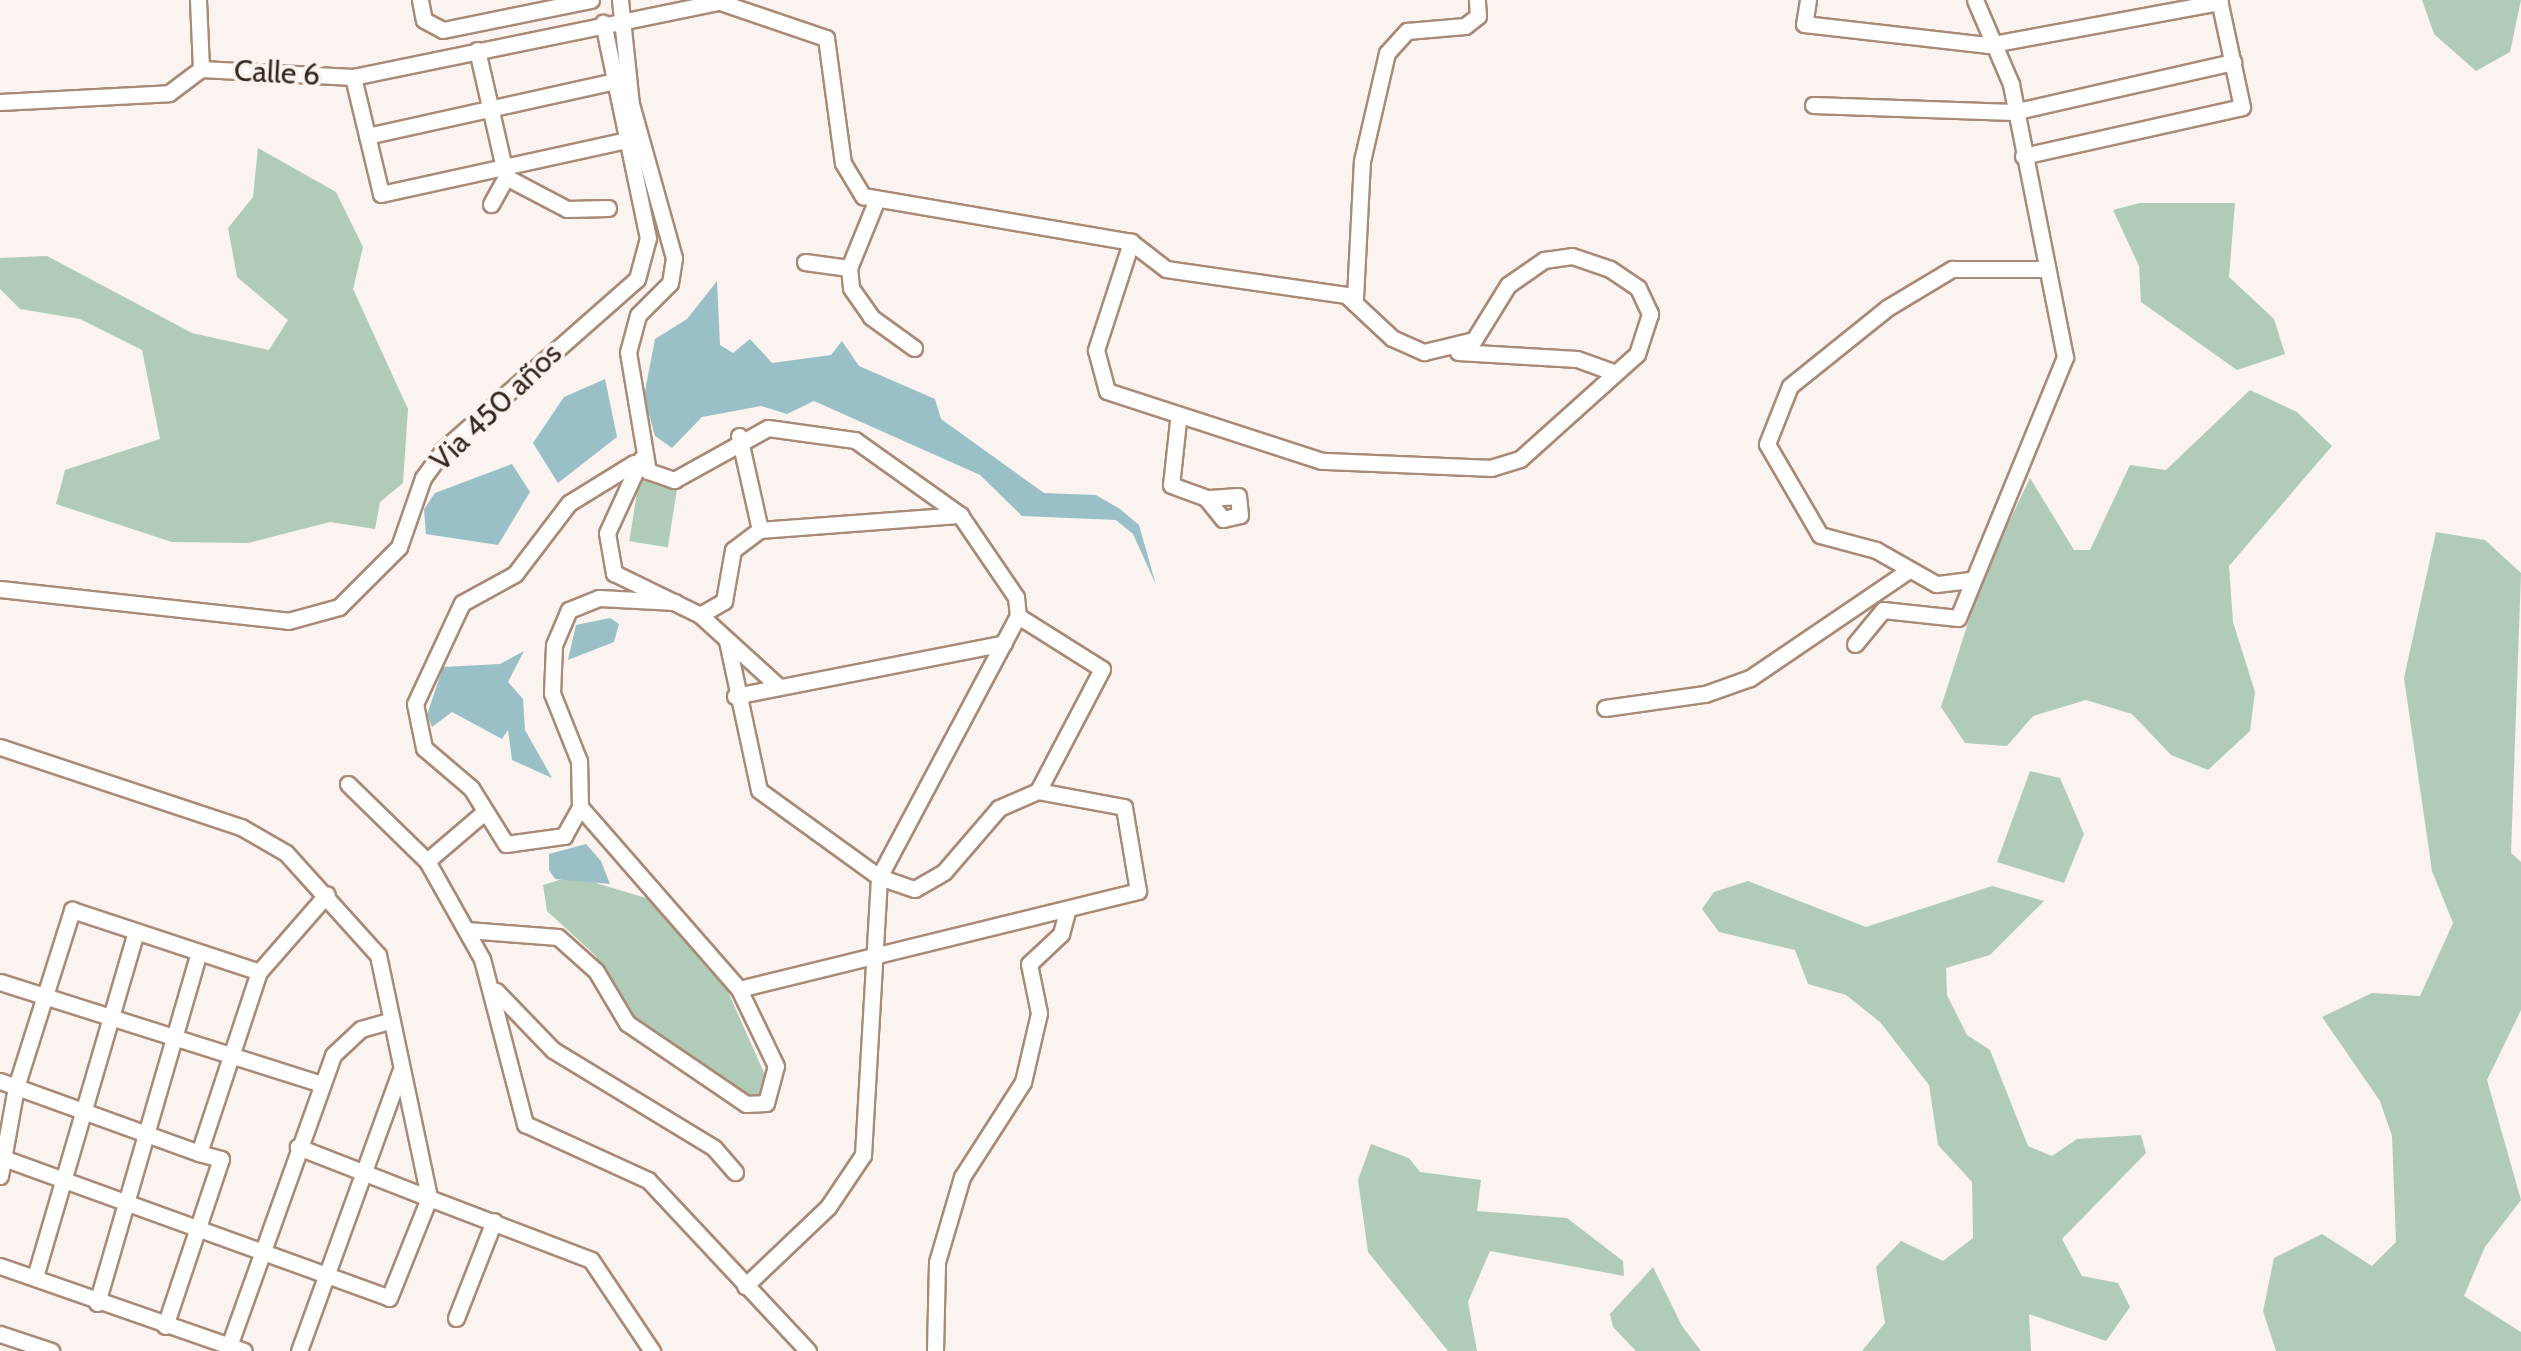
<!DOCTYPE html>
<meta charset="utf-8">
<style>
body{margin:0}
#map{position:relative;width:2521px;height:1351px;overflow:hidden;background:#faf3ef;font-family:Cabin,sans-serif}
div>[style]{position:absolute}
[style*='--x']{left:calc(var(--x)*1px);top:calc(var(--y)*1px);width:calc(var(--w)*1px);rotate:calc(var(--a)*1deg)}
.green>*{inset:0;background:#b0ccb9;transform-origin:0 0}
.water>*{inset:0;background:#99c0c7}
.roads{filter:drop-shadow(2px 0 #a88a76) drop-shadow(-2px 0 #a88a76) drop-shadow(0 2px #a88a76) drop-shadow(0 -2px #a88a76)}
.minor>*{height:15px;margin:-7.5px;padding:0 7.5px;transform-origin:7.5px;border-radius:7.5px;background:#fff}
span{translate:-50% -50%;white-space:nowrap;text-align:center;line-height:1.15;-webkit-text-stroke:8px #faf3ef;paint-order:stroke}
.street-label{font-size:30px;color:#33271f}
</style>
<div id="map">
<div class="green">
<div style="clip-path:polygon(2422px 0,2521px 0,2510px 52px,2476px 71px,2434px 34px)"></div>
<div style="clip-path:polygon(258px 148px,336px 192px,363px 247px,353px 289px,408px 409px,403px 483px,380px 502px,375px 529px,330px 522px,248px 543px,172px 542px,56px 504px,65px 470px,160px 439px,142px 350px,80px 319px,20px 309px,0 289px,0 258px,47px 256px,192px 333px,269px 350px,288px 320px,237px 277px,228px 228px,253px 197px)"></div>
<div style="clip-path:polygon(2140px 203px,2235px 203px,2229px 277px,2274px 319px,2285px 354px,2237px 370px,2141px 302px,2139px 266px,2113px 210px)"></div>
<div style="clip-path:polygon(2250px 390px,2297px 412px,2332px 446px,2229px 566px,2233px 622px,2255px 692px,2250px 731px,2208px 770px,2171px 755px,2132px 714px,2086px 700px,2033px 716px,2007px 746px,1965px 743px,1941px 707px,1983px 576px,2030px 478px,2074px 550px,2090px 550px,2130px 465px,2166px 470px)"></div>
<div style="left:639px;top:480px;width:39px;height:62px;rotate:9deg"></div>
<div style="clip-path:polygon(2436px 532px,2485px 540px,2521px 573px,2511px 853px,2521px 862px,2521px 1010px,2487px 1080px,2521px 1200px,2485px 1247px,2464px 1296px,2521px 1332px,2521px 1351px,2276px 1351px,2263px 1311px,2274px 1258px,2322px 1234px,2372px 1266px,2396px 1242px,2392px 1136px,2380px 1101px,2322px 1017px,2372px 993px,2420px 996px,2453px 923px,2432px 871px,2404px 678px)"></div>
<div style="clip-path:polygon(2030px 771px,2060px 778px,2084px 834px,2064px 883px,1997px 862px)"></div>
<div style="clip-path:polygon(572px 876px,653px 900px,721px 976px,769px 1084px,764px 1097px,744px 1095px,618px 1007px,596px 956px,547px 911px,543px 885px)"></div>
<div style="clip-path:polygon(1748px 881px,1866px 927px,1992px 886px,2044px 901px,1990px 955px,1946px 968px,1947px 995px,1967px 1035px,1990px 1050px,2028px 1146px,2052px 1156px,2077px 1139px,2141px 1135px,2146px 1153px,2062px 1239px,2082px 1276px,2118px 1283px,2130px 1307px,2106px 1341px,2029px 1314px,2031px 1351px,1862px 1351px,1885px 1323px,1876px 1267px,1901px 1241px,1943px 1261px,1973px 1238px,1972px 1182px,1938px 1145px,1929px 1085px,1880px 1022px,1846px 995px,1808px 984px,1795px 950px,1719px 932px,1702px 909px,1714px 892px)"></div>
<div style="clip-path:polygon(1371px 1144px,1409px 1158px,1420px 1172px,1481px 1180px,1477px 1211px,1567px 1218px,1623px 1261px,1624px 1276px,1490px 1251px,1468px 1302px,1477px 1351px,1448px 1351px,1368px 1252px,1358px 1180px)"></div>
<div style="clip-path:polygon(1653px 1267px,1682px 1326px,1701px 1351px,1636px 1351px,1613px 1327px,1610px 1314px)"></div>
</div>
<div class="water">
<div style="clip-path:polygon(717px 281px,720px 345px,733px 353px,750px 339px,772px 363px,831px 355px,842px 341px,859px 366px,935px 399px,941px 419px,1044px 493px,1096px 495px,1120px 509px,1139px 525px,1156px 585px,1133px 534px,1116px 520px,1022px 516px,980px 475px,814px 401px,787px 414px,761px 406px,702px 417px,672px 448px,655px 436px,644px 396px,655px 339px,687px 319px)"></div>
<div style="clip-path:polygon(605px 379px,617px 437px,558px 483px,533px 443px,564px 397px)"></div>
<div style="clip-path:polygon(512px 464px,530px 492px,498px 545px,426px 534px,424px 509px,435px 493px)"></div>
<div style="clip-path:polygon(610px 618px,619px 624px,614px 642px,568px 660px,576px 625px)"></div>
<div style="clip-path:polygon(524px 651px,508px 682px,523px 699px,525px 730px,552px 778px,512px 760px,508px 730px,502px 739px,452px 712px,432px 727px,427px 715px,443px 667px,500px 664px)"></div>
<div style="clip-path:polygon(586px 844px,601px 861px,610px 884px,555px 879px,549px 870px,549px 854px)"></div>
</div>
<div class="roads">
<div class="minor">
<div style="--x:198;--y:0;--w:69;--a:87.5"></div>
<div style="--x:420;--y:0;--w:20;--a:79"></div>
<div style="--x:424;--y:20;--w:21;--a:28"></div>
<div style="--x:443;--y:30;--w:151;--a:-11.5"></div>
<div style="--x:620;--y:0;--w:105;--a:84"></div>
<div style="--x:631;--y:104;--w:160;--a:74.4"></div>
<div style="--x:674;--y:258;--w:25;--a:99"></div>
<div style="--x:670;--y:283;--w:45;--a:135"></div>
<div style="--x:638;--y:315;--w:38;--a:105"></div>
<div style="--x:628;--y:352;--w:121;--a:80.5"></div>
<div style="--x:648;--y:471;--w:28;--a:19"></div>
<div style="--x:674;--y:480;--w:107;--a:-29"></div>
<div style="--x:768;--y:428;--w:88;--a:7.9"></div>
<div style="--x:855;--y:440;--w:129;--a:35.5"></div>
<div style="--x:960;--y:515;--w:99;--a:55.7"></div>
<div style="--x:1016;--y:597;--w:19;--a:84"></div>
<div style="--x:1018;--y:616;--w:99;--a:32.2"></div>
<div style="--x:1102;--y:669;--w:138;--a:117.7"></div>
<div style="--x:1038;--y:791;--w:43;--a:156.4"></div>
<div style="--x:999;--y:808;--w:84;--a:130.7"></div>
<div style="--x:944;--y:872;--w:34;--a:150"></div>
<div style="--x:914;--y:889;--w:37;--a:-161"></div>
<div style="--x:879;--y:877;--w:148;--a:-144.1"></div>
<div style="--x:759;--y:790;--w:152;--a:-102.1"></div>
<div style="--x:1808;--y:0;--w:24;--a:99"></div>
<div style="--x:1804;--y:24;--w:184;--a:6.5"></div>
<div style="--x:1987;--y:45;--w:237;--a:-10.5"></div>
<div style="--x:720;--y:2;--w:112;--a:18.8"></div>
<div style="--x:826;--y:38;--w:126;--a:82.3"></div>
<div style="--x:843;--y:163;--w:39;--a:59"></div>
<div style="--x:863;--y:196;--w:272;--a:9.7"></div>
<div style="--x:1131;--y:242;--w:44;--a:37.6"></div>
<div style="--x:1166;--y:269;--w:182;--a:8.2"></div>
<div style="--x:1346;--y:295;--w:63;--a:43.1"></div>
<div style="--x:1392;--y:338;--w:35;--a:24"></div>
<div style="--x:1424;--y:352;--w:51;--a:-13.5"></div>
<div style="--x:1474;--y:340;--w:65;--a:-58.3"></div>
<div style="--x:1508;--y:285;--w:44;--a:-34.8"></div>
<div style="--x:1544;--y:260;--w:28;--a:-8"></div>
<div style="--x:1572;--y:256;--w:40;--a:18.9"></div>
<div style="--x:1610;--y:269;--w:34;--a:34"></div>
<div style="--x:1638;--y:288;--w:29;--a:65"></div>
<div style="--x:1650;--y:314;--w:42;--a:108"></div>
<div style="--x:1637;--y:354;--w:157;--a:138.1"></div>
<div style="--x:1520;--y:459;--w:30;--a:163"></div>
<div style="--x:1491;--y:468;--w:169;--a:-177.6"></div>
<div style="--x:1322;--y:461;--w:226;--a:-162"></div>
<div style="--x:1107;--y:391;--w:42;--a:-105"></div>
<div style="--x:1096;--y:350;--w:114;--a:-72"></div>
<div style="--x:477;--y:50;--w:130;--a:77.1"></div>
<div style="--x:506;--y:177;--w:31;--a:119"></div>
<div style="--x:201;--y:69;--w:152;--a:3"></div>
<div style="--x:353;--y:77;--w:384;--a:-11.6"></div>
<div style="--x:353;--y:77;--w:120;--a:76.5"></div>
<div style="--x:381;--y:194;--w:248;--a:-12.4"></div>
<div style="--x:0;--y:102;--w:169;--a:-3"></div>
<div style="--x:169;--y:93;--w:40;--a:-37"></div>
<div style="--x:1813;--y:105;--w:200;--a:2"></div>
<div style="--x:2013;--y:112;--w:226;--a:-12.8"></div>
<div style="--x:367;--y:136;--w:250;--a:-12.5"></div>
<div style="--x:2023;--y:156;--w:224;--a:-12.6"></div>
<div style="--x:2242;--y:107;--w:109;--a:-102.1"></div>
<div style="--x:506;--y:177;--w:69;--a:27.7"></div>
<div style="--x:567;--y:209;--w:41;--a:-1.4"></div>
<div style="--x:877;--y:199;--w:74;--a:112.1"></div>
<div style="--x:849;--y:268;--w:20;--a:84"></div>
<div style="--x:851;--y:288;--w:35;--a:55"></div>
<div style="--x:871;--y:317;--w:53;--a:35.8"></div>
<div style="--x:805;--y:262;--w:44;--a:7.8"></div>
<div style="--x:1355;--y:298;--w:137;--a:-87.1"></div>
<div style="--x:1362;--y:161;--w:111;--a:-77"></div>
<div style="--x:1387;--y:53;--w:30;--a:-48"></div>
<div style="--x:1407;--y:31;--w:58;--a:-4.9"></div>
<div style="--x:1465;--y:26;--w:16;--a:-38"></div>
<div style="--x:1478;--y:16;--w:16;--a:-94"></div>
<div style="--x:1458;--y:352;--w:119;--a:3.4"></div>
<div style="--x:1577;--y:359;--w:41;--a:19.7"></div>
<div style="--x:1178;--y:421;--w:64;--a:96.2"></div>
<div style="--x:1171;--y:485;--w:37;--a:20"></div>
<div style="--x:1206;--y:498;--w:27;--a:51"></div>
<div style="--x:1223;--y:519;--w:17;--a:-13"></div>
<div style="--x:1240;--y:515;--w:19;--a:-96"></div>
<div style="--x:1238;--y:496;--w:32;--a:176"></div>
<div style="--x:739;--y:436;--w:96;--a:77.4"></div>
<div style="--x:641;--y:459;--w:81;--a:114.7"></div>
<div style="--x:607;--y:533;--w:41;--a:80.1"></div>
<div style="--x:614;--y:573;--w:96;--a:26"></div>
<div style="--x:700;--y:615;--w:104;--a:42.3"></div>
<div style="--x:634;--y:463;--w:76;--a:148.4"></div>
<div style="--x:569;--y:503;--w:89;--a:127.3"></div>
<div style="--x:515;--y:574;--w:60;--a:151.3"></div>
<div style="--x:462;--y:603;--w:111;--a:115"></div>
<div style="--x:415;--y:704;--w:45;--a:78.4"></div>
<div style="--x:424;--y:748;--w:62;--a:40.4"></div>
<div style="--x:471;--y:788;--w:66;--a:58"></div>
<div style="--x:506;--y:844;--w:59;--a:-7.9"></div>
<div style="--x:564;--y:836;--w:33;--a:-61"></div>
<div style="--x:580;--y:807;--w:46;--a:-91.2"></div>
<div style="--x:579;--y:761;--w:73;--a:-111.7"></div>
<div style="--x:552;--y:693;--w:48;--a:-87.6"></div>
<div style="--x:554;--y:645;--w:38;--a:-67"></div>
<div style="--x:569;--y:610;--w:32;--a:-22"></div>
<div style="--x:599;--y:598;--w:76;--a:3"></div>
<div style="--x:1970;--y:580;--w:34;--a:173"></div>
<div style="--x:1936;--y:584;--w:69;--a:-150.5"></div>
<div style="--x:1876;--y:550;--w:58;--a:-165"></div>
<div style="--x:1820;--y:535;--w:105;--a:-120.2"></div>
<div style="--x:1767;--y:444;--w:62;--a:-68.4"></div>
<div style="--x:1790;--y:386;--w:124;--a:-38.8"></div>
<div style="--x:1887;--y:308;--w:76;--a:-31"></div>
<div style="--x:1952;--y:269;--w:93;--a:0"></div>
<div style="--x:0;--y:589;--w:290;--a:6.3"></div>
<div style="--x:288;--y:621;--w:53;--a:-15.4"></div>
<div style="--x:339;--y:607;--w:85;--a:-45"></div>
<div style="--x:399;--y:547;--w:73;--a:-70.8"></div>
<div style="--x:423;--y:478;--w:36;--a:-54"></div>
<div style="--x:444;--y:449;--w:257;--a:-41.4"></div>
<div style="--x:637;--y:279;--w:42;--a:-75"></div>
<div style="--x:648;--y:238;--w:220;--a:-101.8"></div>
<div style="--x:700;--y:615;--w:28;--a:-30"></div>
<div style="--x:724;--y:601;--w:52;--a:-80"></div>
<div style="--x:733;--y:550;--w:34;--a:-37"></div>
<div style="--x:760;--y:530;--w:201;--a:-4.3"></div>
<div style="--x:1855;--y:644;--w:44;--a:-50.5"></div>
<div style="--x:1883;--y:610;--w:75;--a:6.1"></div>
<div style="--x:1958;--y:618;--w:282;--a:-67.7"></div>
<div style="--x:2065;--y:357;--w:278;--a:-101.2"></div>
<div style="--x:2011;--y:84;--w:91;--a:-113.2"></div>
<div style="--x:735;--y:696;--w:274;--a:-11.1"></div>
<div style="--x:1605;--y:708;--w:101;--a:-8"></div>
<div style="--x:1705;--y:694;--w:48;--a:-19.6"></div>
<div style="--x:1750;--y:678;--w:192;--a:-34.2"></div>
<div style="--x:0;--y:747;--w:254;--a:18.4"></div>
<div style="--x:241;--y:827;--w:52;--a:30"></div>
<div style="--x:286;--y:853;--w:137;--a:48"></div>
<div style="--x:378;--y:955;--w:248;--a:78.1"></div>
<div style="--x:429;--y:1198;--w:173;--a:20.9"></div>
<div style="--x:591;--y:1260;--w:110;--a:56.2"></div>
<div style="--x:348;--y:784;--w:110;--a:44.3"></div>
<div style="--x:427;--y:861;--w:112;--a:60.7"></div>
<div style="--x:482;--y:959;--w:171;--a:75.4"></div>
<div style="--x:525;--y:1124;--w:135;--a:24.5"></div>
<div style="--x:648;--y:1180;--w:234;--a:46.9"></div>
<div style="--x:427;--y:861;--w:72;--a:-40.5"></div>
<div style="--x:467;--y:930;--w:91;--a:4.4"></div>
<div style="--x:558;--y:937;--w:51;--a:41.8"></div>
<div style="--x:596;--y:971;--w:61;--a:59.2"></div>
<div style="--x:627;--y:1023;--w:144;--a:34.2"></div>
<div style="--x:746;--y:1104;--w:20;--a:-3"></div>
<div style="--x:766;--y:1103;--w:38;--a:-75"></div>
<div style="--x:776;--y:1066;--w:85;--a:-115.7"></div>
<div style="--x:739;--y:989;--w:242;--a:-131.1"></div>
<div style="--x:0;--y:982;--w:337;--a:17.6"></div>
<div style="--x:739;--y:989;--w:411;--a:-13.8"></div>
<div style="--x:1138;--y:891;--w:85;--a:-99.5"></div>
<div style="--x:1124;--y:807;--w:87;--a:-169.5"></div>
<div style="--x:496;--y:991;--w:82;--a:46"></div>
<div style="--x:553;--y:1050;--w:188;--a:31.3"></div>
<div style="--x:714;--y:1148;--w:32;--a:49"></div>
<div style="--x:0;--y:1081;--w:212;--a:19.9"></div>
<div style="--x:6;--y:1159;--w:407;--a:19.9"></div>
<div style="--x:389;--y:1298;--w:108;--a:-68.2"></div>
<div style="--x:429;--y:1198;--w:141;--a:-158.7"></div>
<div style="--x:0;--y:1176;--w:90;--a:-79.8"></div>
<div style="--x:16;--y:1087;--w:186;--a:-72.4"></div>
<div style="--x:72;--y:910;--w:197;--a:18.3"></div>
<div style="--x:0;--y:1266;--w:258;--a:19.2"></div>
<div style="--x:35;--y:1277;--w:359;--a:-73.7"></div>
<div style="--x:745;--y:1286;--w:115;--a:-43.6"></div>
<div style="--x:828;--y:1207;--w:63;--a:-56.1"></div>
<div style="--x:863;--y:1155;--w:278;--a:-86.7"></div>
<div style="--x:879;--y:877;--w:296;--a:-62"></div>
<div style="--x:97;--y:1303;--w:365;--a:-73.8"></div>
<div style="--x:456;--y:1318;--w:104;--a:-68.6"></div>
<div style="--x:165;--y:1326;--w:176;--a:-71.5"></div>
<div style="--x:221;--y:1159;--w:23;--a:-165"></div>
<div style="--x:199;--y:1153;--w:191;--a:-71.7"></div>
<div style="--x:259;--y:972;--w:103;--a:-48.9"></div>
<div style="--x:0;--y:1334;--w:54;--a:18.4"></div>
<div style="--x:229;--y:1346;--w:309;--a:-70.3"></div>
<div style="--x:333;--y:1055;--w:38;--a:-43"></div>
<div style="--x:361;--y:1029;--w:29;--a:-16"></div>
<div style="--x:299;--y:1351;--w:297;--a:-70.1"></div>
<div style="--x:935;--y:1351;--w:89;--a:-88.7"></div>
<div style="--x:937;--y:1262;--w:89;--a:-73.6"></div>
<div style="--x:962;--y:1177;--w:113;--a:-57.3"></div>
<div style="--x:1023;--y:1082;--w:71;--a:-76.9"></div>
<div style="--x:1039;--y:1013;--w:50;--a:-101.5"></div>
<div style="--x:1029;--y:964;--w:44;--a:-43.2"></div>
<div style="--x:1061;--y:934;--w:23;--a:-75"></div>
</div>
</div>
<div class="street-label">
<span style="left:277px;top:73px;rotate:3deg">Calle 6</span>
<span style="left:496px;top:407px;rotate:-44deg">Via 450 años</span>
</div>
</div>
